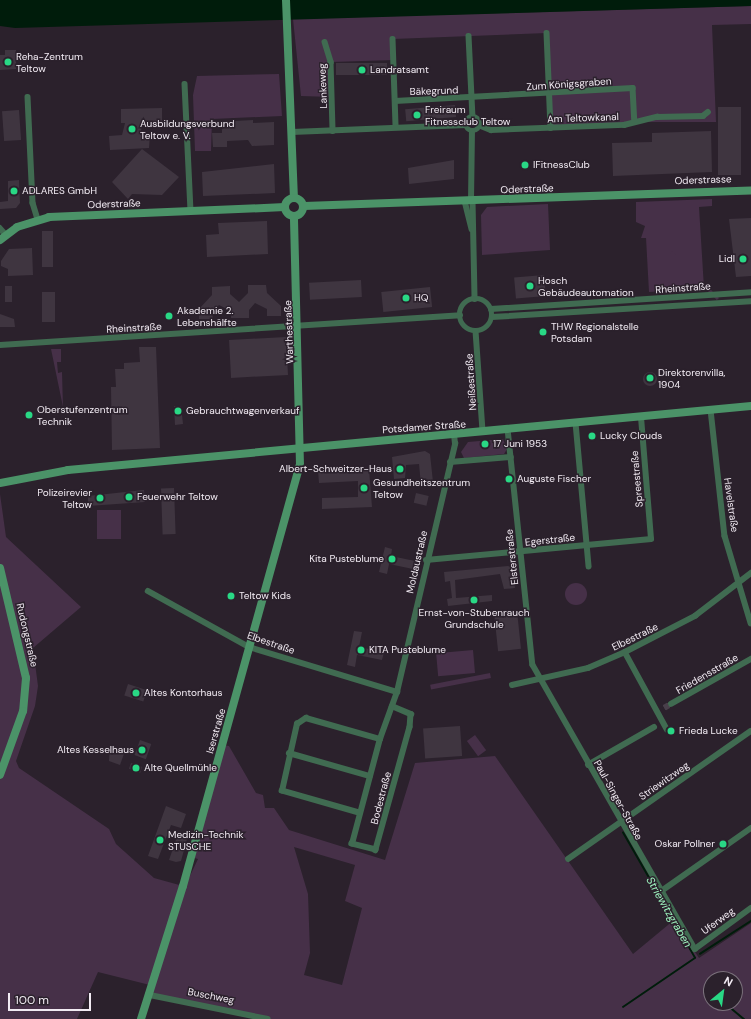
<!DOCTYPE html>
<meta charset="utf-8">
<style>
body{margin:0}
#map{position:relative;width:751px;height:1019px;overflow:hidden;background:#2b212c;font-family:"DM Sans",sans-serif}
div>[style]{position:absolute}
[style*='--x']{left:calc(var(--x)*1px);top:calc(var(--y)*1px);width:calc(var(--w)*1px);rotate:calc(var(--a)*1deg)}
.green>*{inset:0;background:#463048;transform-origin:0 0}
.round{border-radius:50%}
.water>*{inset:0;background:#001c0b}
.stream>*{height:1.5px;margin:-0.75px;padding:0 0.75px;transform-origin:0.75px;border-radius:0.75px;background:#001c0b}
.building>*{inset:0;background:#3f3540;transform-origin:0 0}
.street-tunnel>*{height:5.5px;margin-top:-2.75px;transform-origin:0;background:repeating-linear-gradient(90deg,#493f4a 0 5.5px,transparent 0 8.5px)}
.street>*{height:5.5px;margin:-2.75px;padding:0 2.75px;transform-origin:2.75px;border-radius:2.75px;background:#406b51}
.street>.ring{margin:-2.75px;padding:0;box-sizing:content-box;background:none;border:5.5px solid #406b51;border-radius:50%}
.secondary>*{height:8px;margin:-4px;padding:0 4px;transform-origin:4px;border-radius:4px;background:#4b9368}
.secondary>.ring{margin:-4px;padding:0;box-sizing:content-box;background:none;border:8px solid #4b9368;border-radius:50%}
.dots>*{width:11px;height:11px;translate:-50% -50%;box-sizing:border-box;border:2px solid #2b212c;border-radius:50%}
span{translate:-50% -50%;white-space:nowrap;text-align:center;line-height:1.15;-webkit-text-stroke:3px #2b212c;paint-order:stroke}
.poi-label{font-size:10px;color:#f2ebf3}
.left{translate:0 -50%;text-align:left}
.right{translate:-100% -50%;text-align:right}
.street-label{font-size:10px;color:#f2ebf3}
.water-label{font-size:11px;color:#9ff6c0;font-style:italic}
.north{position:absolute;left:703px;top:971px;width:40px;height:40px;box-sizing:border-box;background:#2b212c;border:1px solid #7b727c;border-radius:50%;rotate:29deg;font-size:11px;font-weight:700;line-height:16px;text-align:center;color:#f2ebf3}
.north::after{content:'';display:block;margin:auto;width:14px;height:18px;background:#29d885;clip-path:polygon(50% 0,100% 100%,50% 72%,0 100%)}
.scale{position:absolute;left:8px;top:993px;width:83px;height:18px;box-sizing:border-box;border:2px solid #f2ebf3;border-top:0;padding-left:5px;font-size:12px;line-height:14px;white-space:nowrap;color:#f2ebf3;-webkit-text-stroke:3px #2b212c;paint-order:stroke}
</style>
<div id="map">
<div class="green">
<div style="clip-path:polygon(751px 6px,751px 24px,712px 25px,716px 122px,635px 122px,551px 128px,547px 33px,393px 39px,394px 60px,331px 62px,332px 97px,301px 96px,293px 19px)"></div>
<div style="clip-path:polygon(279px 74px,282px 116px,212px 119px,211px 151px,195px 151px,193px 95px,197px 76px)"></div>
<div style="clip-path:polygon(712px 199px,712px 206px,699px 207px,704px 288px,649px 292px,646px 238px,641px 238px,645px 226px,636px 222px,636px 202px)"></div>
<div style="clip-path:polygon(548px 204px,550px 250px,482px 255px,481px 215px,487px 207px)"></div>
<div style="left:719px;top:298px;width:3px;height:66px;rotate:135deg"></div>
<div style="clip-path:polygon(51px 349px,61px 349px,61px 362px,57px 362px,58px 373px,62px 372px,63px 407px)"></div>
<div style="clip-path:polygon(503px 439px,507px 449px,504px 454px,464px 458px,461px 452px,468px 442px)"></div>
<div style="clip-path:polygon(evenodd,0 494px,6px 537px,81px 607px,33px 648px,38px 686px,35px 706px,16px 761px,19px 768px,109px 829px,116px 844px,154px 878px,183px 886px,179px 899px,198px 859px,191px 857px,223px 745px,229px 746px,256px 793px,263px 795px,265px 808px,274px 808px,289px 830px,385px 860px,415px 763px,495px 756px,633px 954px,674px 920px,699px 958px,751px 923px,751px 1019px,268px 1019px,150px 995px,154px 986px,98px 972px,77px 1019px,0 1019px,0 494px,294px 847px,355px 865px,345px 901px,362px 908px,342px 985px,304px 975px,310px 953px,308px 894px,294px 847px,0 494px,711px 979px,735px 979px,735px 1003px,711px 1003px,711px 979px)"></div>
<div style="left:97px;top:510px;width:24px;height:29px"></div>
<div class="round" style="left:565px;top:583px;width:22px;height:22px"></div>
<div style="left:473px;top:650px;width:23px;height:37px;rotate:85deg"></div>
<div style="left:490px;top:673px;width:5px;height:61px;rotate:79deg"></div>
<div style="left:475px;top:735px;width:19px;height:10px;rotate:54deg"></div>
</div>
<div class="water">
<div style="clip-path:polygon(0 0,751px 0,751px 6px,15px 28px,0 26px)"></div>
</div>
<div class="stream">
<div style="--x:700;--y:954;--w:61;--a:-32.9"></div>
<div style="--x:707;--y:987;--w:6;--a:45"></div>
<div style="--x:725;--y:1003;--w:25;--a:40"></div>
<div style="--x:623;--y:1007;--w:87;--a:-34.2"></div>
<div style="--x:695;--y:958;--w:144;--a:-119.9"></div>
</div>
<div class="building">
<div style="clip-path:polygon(5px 50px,16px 50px,16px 69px,0 70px,0 55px,5px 55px)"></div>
<div style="left:387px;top:63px;width:12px;height:51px;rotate:90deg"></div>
<div style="left:455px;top:105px;width:12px;height:50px;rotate:85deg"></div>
<div style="left:718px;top:107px;width:23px;height:68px"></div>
<div style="clip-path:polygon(162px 108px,162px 121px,143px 122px,140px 135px,150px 134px,149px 148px,110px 150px,109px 136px,122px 135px,125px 123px,121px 123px,121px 109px)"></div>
<div style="left:19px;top:110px;width:30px;height:17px;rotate:86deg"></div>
<div style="clip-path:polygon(253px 120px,253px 123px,274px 122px,274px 145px,252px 146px,248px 140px,227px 141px,227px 147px,213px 147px,212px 133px,222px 133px,222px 128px,235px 127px,235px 121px)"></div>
<div style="clip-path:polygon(711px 131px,712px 172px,613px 176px,612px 143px,652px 142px,652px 133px)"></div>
<div style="clip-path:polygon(142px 149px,179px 177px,162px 195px,132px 194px,128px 199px,112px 182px)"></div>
<div style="clip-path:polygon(454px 160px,454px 179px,409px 184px,408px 168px)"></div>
<div style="clip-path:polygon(274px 164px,275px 193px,203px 196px,202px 172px)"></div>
<div style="clip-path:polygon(19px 180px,20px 203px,16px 208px,0 209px,0 202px,8px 201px,8px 181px)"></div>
<div style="clip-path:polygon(751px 218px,751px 276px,736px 277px,729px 219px)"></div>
<div style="clip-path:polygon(267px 221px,268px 254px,207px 257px,206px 235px,219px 234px,218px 223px)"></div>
<div style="left:42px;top:231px;width:11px;height:36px"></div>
<div style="clip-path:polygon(32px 248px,33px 275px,8px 276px,8px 269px,1px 266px,1px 261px,9px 249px)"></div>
<div style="left:544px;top:275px;width:21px;height:30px;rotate:85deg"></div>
<div style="left:361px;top:280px;width:17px;height:52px;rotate:87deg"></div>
<div style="clip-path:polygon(248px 285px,266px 285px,267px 293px,281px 306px,281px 316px,267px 316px,267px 309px,255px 303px,249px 310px,249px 318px,231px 318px,231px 311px,219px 305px,212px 312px,213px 319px,199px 319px,199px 309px,212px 295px,212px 287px,230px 286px,230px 294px,239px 302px,248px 293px)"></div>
<div style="left:5px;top:286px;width:7px;height:16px"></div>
<div style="left:430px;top:287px;width:20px;height:49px;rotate:84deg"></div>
<div style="left:42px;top:292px;width:13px;height:30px"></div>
<div style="clip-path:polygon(0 314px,14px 319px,15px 327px,0 327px)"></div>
<div style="left:286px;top:337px;width:38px;height:57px;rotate:87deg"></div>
<div style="clip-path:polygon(139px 347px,156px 347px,160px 448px,112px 450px,111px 387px,116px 387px,115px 369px,124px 369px,124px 363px,140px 362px)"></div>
<div class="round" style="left:643px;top:372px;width:14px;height:14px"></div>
<div style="clip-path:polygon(174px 406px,181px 406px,183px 424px,175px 425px)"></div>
<div style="clip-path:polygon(425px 451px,430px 454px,433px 482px,421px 485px,419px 464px,406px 465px,405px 478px,394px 479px,392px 457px)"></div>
<div style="clip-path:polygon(369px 469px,372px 507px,322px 509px,322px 498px,358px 497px,358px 481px,319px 483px,318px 470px)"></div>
<div style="left:174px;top:488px;width:46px;height:13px;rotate:88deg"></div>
<div style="clip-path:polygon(144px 490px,145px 502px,88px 506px,88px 496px)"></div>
<div style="left:416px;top:493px;width:13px;height:10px;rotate:13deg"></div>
<div style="clip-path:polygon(385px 547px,392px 549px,391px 556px,415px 561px,413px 569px,389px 564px,387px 574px,379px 572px)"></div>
<div style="clip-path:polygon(508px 566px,513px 568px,515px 588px,504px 589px,500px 574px,455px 580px,456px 598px,492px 595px,492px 601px,448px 606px,447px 599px,452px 598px,450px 581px,445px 582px,444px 572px)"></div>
<div style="left:517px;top:611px;width:38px;height:23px;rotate:84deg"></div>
<div style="clip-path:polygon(354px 631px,362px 632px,359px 647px,384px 652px,382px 660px,357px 655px,355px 667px,347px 665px)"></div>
<div style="left:128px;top:684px;width:20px;height:12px;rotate:18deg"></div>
<div style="left:460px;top:726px;width:30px;height:37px;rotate:86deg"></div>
<div style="left:140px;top:740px;width:12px;height:16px;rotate:20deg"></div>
<div style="clip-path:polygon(110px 746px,125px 751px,120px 765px,109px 761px)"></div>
<div style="left:131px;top:763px;width:12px;height:6px;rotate:20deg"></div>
<div style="clip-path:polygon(166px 806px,186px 814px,181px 828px,171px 825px,158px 859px,148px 856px)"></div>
<div style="clip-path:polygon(178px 834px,187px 839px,181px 861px,176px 862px,169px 860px)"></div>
</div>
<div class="street-tunnel">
<div style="--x:664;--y:708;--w:8;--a:-30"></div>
</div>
<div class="street">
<div style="--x:547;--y:33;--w:95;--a:87.6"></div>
<div style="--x:469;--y:36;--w:81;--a:87.2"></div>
<div style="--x:393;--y:39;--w:88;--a:88"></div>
<div style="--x:325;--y:42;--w:21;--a:73"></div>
<div style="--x:331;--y:62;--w:69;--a:88.3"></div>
<div style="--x:185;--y:84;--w:127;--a:87.3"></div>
<div style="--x:28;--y:97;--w:106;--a:87.3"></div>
<div style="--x:33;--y:203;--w:17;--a:73"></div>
<div style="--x:395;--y:101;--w:238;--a:-3.1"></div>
<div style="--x:633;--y:88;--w:34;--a:87"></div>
<div class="ring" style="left:466px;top:117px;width:8.5px;height:8.5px"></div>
<div style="--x:481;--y:126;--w:11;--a:22"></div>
<div style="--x:491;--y:130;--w:133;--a:-2.2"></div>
<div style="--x:624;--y:125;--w:34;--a:-14"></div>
<div style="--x:657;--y:117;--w:46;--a:-1.2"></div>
<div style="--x:703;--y:116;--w:6;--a:-39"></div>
<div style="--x:292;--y:132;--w:174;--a:-2.3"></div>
<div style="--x:465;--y:201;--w:29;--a:76"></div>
<div style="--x:471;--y:201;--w:69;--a:-89.2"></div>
<div style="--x:473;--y:201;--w:98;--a:88.8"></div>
<div style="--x:0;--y:228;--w:9;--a:49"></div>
<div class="ring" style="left:460px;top:299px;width:26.5px;height:26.5px"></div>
<div style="--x:491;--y:309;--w:261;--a:-3.7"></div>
<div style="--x:492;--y:317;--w:259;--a:-3.5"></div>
<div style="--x:476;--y:331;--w:101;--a:86"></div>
<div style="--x:0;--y:345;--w:461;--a:-3.7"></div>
<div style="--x:711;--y:410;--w:127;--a:83.7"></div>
<div style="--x:725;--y:536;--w:91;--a:73.4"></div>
<div style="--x:576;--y:423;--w:144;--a:84.8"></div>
<div style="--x:508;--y:429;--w:237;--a:84"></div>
<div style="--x:533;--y:665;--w:327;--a:60.3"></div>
<div style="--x:695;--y:949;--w:69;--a:-36.2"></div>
<div style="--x:450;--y:462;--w:61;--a:-4.7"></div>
<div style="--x:426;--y:560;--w:226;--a:-5.3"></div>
<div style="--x:651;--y:539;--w:122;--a:-94.7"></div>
<div style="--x:148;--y:591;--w:115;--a:29"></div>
<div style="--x:249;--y:647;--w:155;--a:16.9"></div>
<div style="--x:625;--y:652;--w:88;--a:61.4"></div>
<div style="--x:512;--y:685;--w:78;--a:-12.6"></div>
<div style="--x:588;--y:668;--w:40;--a:-23.4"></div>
<div style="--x:625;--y:652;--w:79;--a:-27.2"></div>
<div style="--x:695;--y:616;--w:71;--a:-37.5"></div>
<div style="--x:671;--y:704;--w:92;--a:-29.4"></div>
<div style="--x:392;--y:706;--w:21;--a:23"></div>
<div style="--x:411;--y:714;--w:13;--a:94"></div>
<div style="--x:410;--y:727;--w:128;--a:105.5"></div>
<div style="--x:376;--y:850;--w:25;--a:-166"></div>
<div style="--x:352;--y:844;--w:109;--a:-75.1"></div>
<div style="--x:380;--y:739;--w:50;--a:-70.1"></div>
<div style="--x:397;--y:692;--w:255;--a:-76.8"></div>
<div style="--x:455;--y:444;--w:9;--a:-96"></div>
<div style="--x:289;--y:753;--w:84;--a:15.9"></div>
<div style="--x:588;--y:765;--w:76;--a:-29.9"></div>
<div style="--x:359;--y:813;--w:80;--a:-164.1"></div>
<div style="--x:282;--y:791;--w:69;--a:-77.4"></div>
<div style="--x:297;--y:724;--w:11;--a:-34"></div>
<div style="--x:306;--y:718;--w:77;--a:15.8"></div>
<div style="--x:568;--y:859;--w:223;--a:-35"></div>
<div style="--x:660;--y:892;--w:111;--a:-35.1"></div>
<div style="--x:150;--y:995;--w:120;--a:11.5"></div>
</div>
<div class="secondary">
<div style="--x:286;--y:0;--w:197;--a:87.7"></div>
<div class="ring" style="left:285px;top:198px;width:10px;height:10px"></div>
<div style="--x:304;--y:206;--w:447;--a:-2"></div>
<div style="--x:0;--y:240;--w:21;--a:-37"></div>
<div style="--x:17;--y:227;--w:34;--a:-17"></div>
<div style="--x:49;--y:217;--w:236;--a:-2.4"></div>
<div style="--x:0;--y:483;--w:69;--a:-10.8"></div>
<div style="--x:68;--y:470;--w:686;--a:-5.35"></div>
<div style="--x:0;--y:568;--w:113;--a:76.7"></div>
<div style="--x:26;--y:678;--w:33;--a:95"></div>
<div style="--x:23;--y:711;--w:68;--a:109.8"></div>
<div style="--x:141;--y:1019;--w:139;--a:-72.5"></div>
<div style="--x:183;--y:886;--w:437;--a:-74.5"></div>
<div style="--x:300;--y:465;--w:249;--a:-91.4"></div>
</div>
<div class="dots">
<div style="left:8px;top:62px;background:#29d885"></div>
<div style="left:362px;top:70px;background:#29d885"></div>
<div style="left:417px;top:115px;background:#29d885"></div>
<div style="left:132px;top:129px;background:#29d885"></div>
<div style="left:525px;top:165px;background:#29d885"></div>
<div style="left:14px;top:191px;background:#29d885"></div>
<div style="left:743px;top:259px;background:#29d885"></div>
<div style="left:530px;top:286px;background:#29d885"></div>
<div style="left:406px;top:298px;background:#29d885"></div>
<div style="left:169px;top:316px;background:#29d885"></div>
<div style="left:543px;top:332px;background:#29d885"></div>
<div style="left:650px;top:378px;background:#29d885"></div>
<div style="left:178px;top:411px;background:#29d885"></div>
<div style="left:29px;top:415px;background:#29d885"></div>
<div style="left:592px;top:436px;background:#29d885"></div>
<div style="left:485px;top:444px;background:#29d885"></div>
<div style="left:400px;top:469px;background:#29d885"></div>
<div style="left:509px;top:479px;background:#29d885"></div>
<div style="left:364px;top:488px;background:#29d885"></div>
<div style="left:129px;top:497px;background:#29d885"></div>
<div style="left:100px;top:498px;background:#29d885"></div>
<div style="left:392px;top:559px;background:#29d885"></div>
<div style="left:231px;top:596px;background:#29d885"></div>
<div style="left:474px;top:600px;background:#29d885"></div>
<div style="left:361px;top:650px;background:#29d885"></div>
<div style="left:136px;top:693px;background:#29d885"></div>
<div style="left:671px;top:731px;background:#29d885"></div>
<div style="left:142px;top:750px;background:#29d885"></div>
<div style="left:136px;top:768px;background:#29d885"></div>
<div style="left:160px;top:840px;background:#29d885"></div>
<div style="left:723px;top:844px;background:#29d885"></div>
</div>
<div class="poi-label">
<span class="left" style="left:16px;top:62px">Reha-Zentrum<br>Teltow</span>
<span class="left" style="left:370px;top:70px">Landratsamt</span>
<span class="left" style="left:425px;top:115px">Freiraum<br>Fitnessclub Teltow</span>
<span class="left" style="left:140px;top:129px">Ausbildungsverbund<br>Teltow e. V.</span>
<span class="left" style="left:533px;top:165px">IFitnessClub</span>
<span class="left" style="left:22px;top:191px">ADLARES GmbH</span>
<span class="right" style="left:735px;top:259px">Lidl</span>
<span class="left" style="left:538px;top:286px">Hosch<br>Gebäudeautomation</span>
<span class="left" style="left:414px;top:298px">HQ</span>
<span class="left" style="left:177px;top:316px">Akademie 2.<br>Lebenshälfte</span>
<span class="left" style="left:551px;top:332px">THW Regionalstelle<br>Potsdam</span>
<span class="left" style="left:658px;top:378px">Direktorenvilla,<br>1904</span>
<span class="left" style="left:37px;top:415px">Oberstufenzentrum<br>Technik</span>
<span class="left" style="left:186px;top:411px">Gebrauchtwagenverkauf</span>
<span class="left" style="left:600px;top:436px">Lucky Clouds</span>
<span class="left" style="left:493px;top:444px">17 Juni 1953</span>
<span class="right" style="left:392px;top:469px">Albert-Schweitzer-Haus</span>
<span class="left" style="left:517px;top:479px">Auguste Fischer</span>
<span class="left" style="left:373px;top:488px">Gesundheitszentrum<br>Teltow</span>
<span class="right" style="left:92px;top:498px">Polizeirevier<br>Teltow</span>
<span class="left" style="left:137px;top:497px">Feuerwehr Teltow</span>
<span class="right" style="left:384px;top:559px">Kita Pusteblume</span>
<span class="left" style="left:239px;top:596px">Teltow Kids</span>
<span style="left:474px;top:618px">Ernst-von-Stubenrauch<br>Grundschule</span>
<span class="left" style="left:369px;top:650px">KITA Pusteblume</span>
<span class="left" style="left:144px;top:693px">Altes Kontorhaus</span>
<span class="left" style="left:679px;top:731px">Frieda Lucke</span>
<span class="right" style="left:134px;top:750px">Altes Kesselhaus</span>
<span class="left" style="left:144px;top:768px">Alte Quellmühle</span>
<span class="left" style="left:168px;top:840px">Medizin-Technik<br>STUSCHE</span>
<span class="right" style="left:715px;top:844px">Oskar Pollner</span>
</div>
<div class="street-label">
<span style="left:569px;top:84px;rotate:-4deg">Zum Königsgraben</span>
<span style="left:323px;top:86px;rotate:-92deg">Lankeweg</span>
<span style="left:434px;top:91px;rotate:-2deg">Bäkegrund</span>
<span style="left:583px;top:118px;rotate:-2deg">Am Teltowkanal</span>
<span style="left:703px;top:180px;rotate:-2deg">Oderstrasse</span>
<span style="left:527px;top:189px;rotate:-2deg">Oderstraße</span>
<span style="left:114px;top:204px;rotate:-2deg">Oderstraße</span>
<span style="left:683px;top:288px;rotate:-4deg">Rheinstraße</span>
<span style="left:134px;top:328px;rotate:-3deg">Rheinstraße</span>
<span style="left:289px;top:332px;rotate:-92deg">Warthestraße</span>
<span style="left:471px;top:382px;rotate:-94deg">Neißestraße</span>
<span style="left:424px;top:427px;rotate:-4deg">Potsdamer Straße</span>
<span style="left:637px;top:479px;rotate:-95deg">Spreestraße</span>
<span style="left:731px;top:505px;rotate:82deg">Havelstraße</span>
<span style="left:550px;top:540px;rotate:-6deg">Egerstraße</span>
<span style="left:512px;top:557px;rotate:-96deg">Elsterstraße</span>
<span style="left:417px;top:562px;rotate:-77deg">Moldaustraße</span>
<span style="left:27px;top:635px;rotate:77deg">Rudongstraße</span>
<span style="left:635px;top:637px;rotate:-26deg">Elbestraße</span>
<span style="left:271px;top:643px;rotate:19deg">Elbestraße</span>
<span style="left:707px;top:674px;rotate:-30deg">Friedensstraße</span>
<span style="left:216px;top:731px;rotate:-74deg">Iserstraße</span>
<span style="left:664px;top:781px;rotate:-35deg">Striewitzweg</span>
<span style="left:381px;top:798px;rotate:-75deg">Bodestraße</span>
<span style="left:618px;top:800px;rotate:61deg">Paul-Singer-Straße</span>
<span style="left:718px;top:921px;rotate:-36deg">Uferweg</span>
<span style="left:211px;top:996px;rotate:11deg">Buschweg</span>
</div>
<div class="water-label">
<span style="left:669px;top:912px;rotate:60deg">Striewitzgraben</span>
</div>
<div class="north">N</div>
<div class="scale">100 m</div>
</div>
